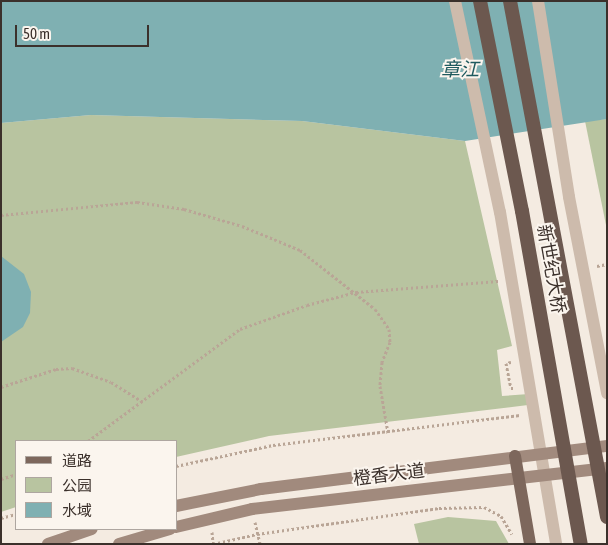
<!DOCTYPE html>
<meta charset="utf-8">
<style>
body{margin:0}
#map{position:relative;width:608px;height:545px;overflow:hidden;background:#f4ebe1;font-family:"Asap Condensed","Noto Sans SC",sans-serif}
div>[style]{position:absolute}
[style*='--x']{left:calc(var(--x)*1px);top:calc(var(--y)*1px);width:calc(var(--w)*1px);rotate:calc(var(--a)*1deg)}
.green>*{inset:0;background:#b8c4a0}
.water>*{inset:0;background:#7fb0b2}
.path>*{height:3px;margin-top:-1.5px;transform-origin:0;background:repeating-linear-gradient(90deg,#b9a596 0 2.5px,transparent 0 5px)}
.tertiary>*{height:12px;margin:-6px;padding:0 6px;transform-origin:6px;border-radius:6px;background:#cdbbac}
.secondary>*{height:12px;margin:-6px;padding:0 6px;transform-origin:6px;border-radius:6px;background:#a18a7d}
.primary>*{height:12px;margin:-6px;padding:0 6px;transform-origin:6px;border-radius:6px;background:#7d675c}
.trunk>*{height:14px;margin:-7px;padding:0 7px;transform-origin:7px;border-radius:7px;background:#6c584f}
span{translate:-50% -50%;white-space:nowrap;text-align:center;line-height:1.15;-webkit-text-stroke:4px #fbf5ee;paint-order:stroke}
.street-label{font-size:18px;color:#3b302b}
.water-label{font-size:19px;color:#1f5a5e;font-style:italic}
.frame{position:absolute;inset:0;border:2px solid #3b302b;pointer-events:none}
.legend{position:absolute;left:15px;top:440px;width:162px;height:90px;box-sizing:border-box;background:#fbf5ee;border:1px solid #aea6a0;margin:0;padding:6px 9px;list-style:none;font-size:15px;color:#3b302b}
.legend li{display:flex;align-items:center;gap:10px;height:25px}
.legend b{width:25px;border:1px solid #aea6a0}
.scale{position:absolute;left:15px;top:25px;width:134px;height:22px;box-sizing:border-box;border:2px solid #3b302b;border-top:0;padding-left:6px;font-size:15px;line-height:18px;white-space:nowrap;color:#3b302b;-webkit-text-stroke:4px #fbf5ee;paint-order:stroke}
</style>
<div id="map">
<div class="green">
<div style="clip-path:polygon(91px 115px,302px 121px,465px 141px,512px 346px,497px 350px,502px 396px,529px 394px,528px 405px,269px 436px,176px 457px,176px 441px,16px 441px,16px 507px,1px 512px,1px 123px)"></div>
<div style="clip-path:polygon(607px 119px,607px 230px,585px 121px)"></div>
<div style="clip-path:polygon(448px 517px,496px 521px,509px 544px,419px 544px,414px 524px)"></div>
</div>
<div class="water">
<div style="clip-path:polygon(1px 1px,607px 1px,607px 119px,465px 141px,302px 121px,91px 115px,1px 123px)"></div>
<div style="clip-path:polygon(1px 256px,24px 274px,31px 292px,30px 313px,23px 327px,1px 342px)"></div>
</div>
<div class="path">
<div style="--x:1;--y:215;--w:137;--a:-5.5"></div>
<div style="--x:137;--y:202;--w:48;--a:8.5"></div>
<div style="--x:184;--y:209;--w:60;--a:16.3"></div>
<div style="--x:242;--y:226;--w:63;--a:22.5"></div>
<div style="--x:300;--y:250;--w:95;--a:38.2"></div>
<div style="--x:375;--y:309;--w:24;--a:55"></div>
<div style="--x:389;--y:329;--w:13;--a:86"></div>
<div style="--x:390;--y:342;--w:22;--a:112"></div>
<div style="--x:382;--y:362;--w:24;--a:95"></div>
<div style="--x:380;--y:386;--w:48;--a:80.3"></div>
<div style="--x:597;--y:266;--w:10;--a:-11"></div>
<div style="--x:511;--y:362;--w:5;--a:169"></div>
<div style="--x:506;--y:363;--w:25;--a:79"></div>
<div style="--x:511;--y:388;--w:5;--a:0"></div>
<div style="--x:1;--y:387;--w:58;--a:-18.1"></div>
<div style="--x:56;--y:369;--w:16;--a:-4"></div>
<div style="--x:72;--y:368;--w:41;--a:19.7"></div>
<div style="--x:111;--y:382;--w:38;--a:32"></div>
<div style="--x:88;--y:441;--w:189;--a:-36.4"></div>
<div style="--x:240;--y:329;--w:71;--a:-19.7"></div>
<div style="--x:307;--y:305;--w:51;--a:-14.9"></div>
<div style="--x:356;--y:292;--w:143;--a:-4.4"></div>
<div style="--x:176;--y:466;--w:99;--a:-12.2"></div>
<div style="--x:273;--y:445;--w:249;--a:-6.9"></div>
<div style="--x:1;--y:479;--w:16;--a:-18"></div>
<div style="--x:1;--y:518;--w:16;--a:-15"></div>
<div style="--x:255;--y:522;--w:23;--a:77"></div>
<div style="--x:212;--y:532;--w:12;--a:85"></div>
<div style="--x:213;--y:544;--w:45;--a:-12.8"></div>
<div style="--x:257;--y:534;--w:184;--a:-8.1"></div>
<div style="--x:439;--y:508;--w:45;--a:-1.3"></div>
<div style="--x:484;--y:507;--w:19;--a:28"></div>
<div style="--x:501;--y:516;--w:21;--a:59"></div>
</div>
<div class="tertiary">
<div style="--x:455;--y:1;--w:216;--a:78"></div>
<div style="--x:500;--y:212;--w:337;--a:80.4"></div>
<div style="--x:538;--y:1;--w:198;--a:81"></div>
<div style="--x:569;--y:197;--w:200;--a:79"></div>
</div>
<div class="secondary">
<div style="--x:176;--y:506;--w:87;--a:-11.3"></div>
<div style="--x:261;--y:489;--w:349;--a:-7.1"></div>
<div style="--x:176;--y:527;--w:78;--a:-13.3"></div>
<div style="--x:252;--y:509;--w:357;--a:-6.6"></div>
<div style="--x:48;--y:544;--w:46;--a:-18.8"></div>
<div style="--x:119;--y:544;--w:53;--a:-16.4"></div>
</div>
<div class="primary">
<div style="--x:515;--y:456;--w:89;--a:80.3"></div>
</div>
<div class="trunk">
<div style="--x:480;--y:1;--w:214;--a:78.7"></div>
<div style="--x:522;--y:211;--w:338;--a:80"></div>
<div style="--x:510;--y:1;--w:525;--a:79.35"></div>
</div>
<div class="street-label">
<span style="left:551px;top:269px;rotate:80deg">新世纪大桥</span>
<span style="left:389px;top:475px;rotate:-7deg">橙香大道</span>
</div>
<div class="water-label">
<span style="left:460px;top:70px">章江</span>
</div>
<div class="frame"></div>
<ul class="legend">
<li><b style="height:6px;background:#7d675c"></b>道路</li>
<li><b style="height:14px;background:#b8c4a0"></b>公园</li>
<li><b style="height:14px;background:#7fb0b2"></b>水域</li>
</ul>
<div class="scale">50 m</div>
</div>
